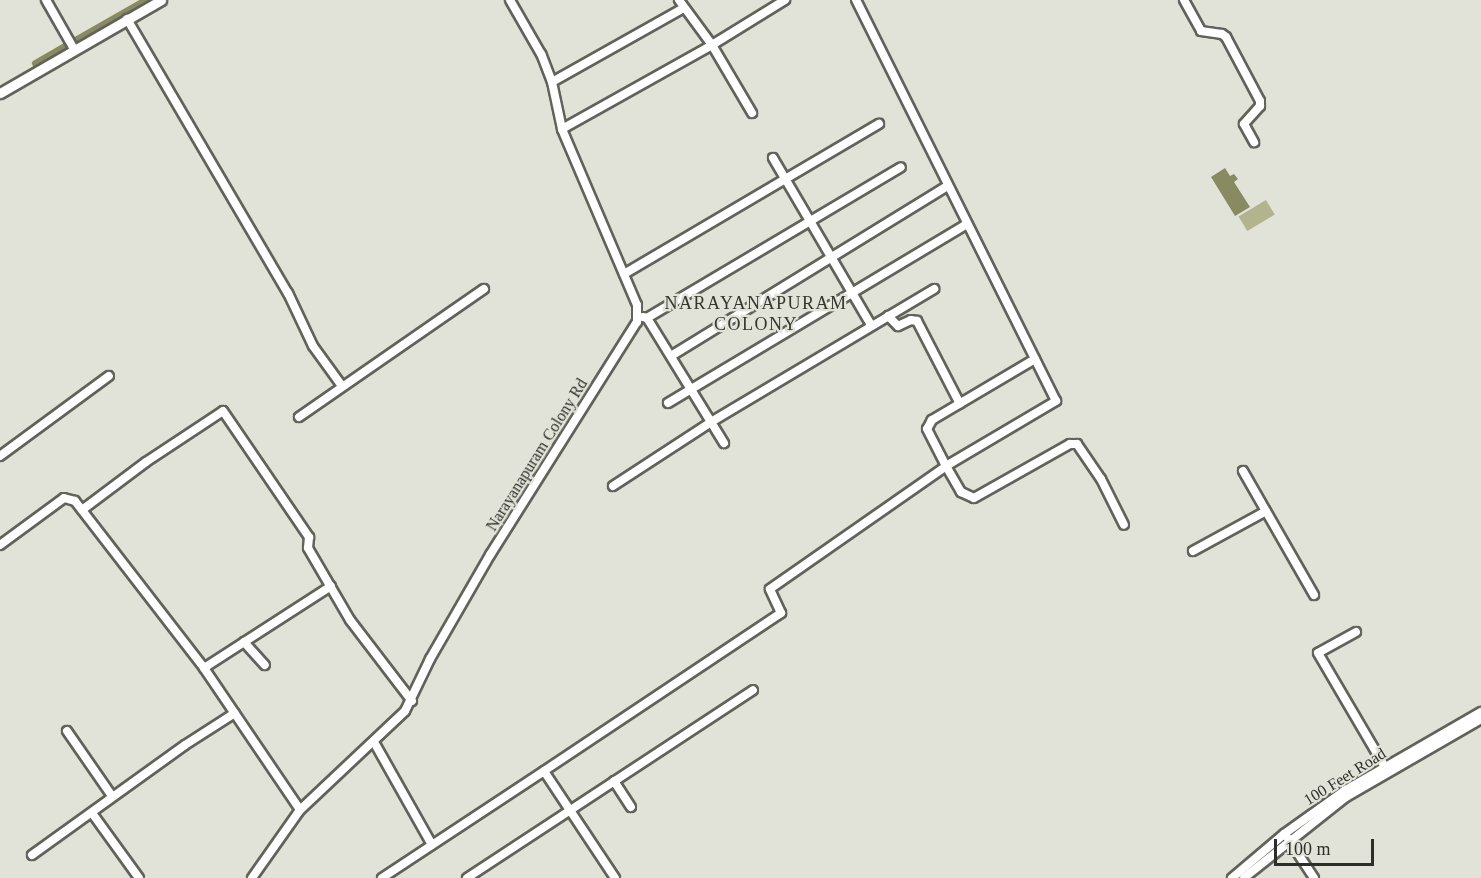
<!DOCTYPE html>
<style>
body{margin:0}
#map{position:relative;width:1481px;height:878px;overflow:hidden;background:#e1e2d8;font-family:"Times New Roman",serif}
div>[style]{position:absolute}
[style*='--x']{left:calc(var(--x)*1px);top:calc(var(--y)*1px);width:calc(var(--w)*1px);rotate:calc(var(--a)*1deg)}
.green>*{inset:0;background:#b1b48c;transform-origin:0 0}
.water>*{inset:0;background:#888b62}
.canal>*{height:7px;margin:-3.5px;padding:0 3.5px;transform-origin:3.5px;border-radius:3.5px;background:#888b62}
.roads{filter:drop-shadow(2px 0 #616259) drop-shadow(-2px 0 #616259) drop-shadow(0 2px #616259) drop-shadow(0 -2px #616259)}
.minor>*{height:8px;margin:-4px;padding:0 4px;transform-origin:4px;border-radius:4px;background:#fff}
.major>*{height:9px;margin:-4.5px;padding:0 4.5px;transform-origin:4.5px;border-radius:4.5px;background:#fff}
span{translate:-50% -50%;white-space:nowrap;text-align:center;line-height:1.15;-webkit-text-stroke:4.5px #e1e2d8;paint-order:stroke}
.street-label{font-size:16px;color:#2d2d29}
.neighbourhood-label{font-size:18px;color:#35362d;letter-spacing:1.5px}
.scale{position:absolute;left:1274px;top:839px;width:100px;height:27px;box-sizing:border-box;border:3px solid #2d2d29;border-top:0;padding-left:8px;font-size:18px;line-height:21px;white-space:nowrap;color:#2d2d29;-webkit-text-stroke:4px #e1e2d8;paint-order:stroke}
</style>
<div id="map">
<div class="green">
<div style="left:1266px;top:200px;width:17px;height:32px;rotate:59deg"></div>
</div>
<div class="water">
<div style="clip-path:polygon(1225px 168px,1230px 176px,1234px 174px,1238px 179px,1234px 182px,1250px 207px,1235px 216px,1211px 177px)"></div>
</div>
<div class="canal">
<div style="--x:75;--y:40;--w:81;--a:-29.7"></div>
<div style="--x:35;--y:63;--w:36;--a:-30"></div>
</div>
<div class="roads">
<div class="minor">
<div style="--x:46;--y:0;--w:56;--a:60.3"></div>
<div style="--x:679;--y:0;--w:56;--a:53.7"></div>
<div style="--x:712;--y:45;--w:79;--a:59.5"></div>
<div style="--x:1184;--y:0;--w:35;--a:61"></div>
<div style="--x:1201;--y:31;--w:21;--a:8"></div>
<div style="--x:1222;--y:34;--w:5;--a:37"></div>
<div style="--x:1226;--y:37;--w:72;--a:62"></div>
<div style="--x:1260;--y:101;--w:5;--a:90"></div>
<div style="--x:1260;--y:106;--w:24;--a:132"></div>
<div style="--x:1244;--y:124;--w:21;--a:61"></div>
<div style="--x:127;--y:19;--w:318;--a:59.6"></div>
<div style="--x:288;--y:293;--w:59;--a:64.7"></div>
<div style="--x:313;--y:346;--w:49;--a:54.1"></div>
<div style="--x:552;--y:82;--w:151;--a:-29.3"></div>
<div style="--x:562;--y:129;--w:172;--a:-29.2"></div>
<div style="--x:712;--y:45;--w:86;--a:-31.7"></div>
<div style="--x:773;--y:158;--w:194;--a:59.6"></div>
<div style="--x:624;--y:274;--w:296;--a:-30.5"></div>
<div style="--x:888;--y:316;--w:14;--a:45"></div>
<div style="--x:898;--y:326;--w:14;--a:-25"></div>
<div style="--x:911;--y:320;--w:6;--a:9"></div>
<div style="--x:917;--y:321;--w:93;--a:62.6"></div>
<div style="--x:643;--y:317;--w:4;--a:14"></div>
<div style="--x:647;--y:318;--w:147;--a:58.4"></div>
<div style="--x:647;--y:318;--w:295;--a:-30.7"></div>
<div style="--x:671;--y:356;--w:324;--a:-31.6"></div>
<div style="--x:1035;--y:359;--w:120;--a:149.4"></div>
<div style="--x:932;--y:420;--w:10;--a:119"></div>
<div style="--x:927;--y:429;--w:42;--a:62.8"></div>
<div style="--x:946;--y:466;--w:30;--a:60"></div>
<div style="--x:961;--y:492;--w:14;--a:25"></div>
<div style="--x:974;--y:498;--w:110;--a:-29.4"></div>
<div style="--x:1070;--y:444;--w:7;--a:0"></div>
<div style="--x:1077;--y:444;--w:42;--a:55.6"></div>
<div style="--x:1101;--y:479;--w:51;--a:63.4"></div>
<div style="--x:668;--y:403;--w:347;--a:-30.9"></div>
<div style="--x:299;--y:417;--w:225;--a:-34.7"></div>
<div style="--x:0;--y:456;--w:135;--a:-36.3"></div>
<div style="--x:1243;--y:471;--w:143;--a:60.2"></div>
<div style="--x:613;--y:486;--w:117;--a:-33.1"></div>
<div style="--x:711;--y:422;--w:260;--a:-30.8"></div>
<div style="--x:82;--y:510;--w:80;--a:-36.9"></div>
<div style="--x:146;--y:462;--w:92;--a:-33.5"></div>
<div style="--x:223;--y:411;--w:153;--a:55.7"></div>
<div style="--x:309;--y:537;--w:11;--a:95"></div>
<div style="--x:308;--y:548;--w:83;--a:59.7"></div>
<div style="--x:350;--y:620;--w:102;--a:52.6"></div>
<div style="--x:0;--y:545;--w:79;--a:-36.3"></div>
<div style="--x:64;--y:498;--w:11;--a:15"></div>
<div style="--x:75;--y:501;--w:211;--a:52.3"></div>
<div style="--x:204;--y:668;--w:171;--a:55.9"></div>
<div style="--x:1193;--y:551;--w:83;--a:-28.7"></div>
<div style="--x:1356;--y:632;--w:43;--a:151.1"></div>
<div style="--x:1318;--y:653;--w:132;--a:59.6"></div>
<div style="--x:244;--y:642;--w:31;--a:48"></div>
<div style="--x:204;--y:668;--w:151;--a:-32.8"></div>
<div style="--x:67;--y:731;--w:79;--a:55.3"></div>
<div style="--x:374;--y:742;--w:118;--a:60.6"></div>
<div style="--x:614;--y:781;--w:31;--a:57"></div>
<div style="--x:92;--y:813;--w:80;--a:54.1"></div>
<div style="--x:1287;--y:837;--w:49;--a:56.6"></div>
<div style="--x:32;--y:855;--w:188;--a:-35.7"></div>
<div style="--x:185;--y:745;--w:59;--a:-32.6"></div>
<div style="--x:252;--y:878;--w:83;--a:-54.8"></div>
<div style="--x:300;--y:810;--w:144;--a:-43.3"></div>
<div style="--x:405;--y:711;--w:58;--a:-64.3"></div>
<div style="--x:430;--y:659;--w:120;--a:-60"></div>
<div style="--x:490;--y:555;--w:275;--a:-57.8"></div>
<div style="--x:637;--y:322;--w:17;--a:-90"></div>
<div style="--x:637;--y:305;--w:191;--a:-113.1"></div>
<div style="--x:562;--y:129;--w:48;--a:-102"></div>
<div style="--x:552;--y:82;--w:30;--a:-111"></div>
<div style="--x:541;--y:54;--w:62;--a:-119.9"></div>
<div style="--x:382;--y:878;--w:194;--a:-33.4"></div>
<div style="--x:467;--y:878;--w:342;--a:-33.3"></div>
<div style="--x:615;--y:878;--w:128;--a:-123.6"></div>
<div style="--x:544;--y:771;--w:285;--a:-33.7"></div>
<div style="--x:781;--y:613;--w:26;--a:-115"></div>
<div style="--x:770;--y:589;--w:215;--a:-34.9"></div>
<div style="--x:946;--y:466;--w:128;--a:-30.6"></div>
<div style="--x:1056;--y:401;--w:448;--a:-116.5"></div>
<div style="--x:1232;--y:878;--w:68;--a:-40.2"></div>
<div style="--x:1284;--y:834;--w:74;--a:-35.6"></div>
<div style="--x:1344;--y:791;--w:158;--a:-30"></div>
<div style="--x:1244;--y:878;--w:130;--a:-38.5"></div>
<div style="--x:1346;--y:797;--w:156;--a:-30"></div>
</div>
<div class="major">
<div style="--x:0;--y:93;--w:186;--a:-30"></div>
</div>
</div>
<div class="street-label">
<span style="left:537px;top:455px;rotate:-58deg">Narayanapuram Colony Rd</span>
<span style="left:1345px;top:777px;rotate:-32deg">100 Feet Road</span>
</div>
<div class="neighbourhood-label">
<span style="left:756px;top:314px">NARAYANAPURAM<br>COLONY</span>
</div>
<div class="scale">100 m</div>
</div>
